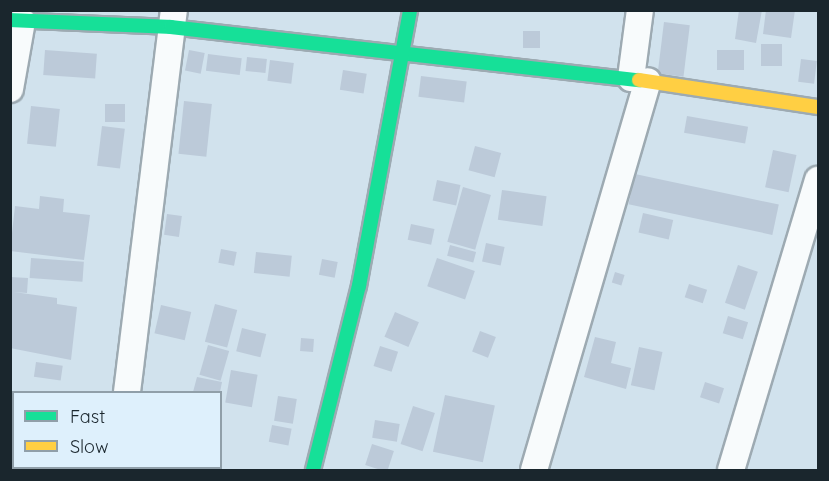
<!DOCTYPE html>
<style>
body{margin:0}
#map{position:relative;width:829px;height:481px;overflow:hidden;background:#d1e2ed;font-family:Quicksand,sans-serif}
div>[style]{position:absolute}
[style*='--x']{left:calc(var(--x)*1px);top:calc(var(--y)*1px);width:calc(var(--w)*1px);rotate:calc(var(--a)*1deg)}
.building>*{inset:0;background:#bccad9;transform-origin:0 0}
.roads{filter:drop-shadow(2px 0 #9daab2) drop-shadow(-2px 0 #9daab2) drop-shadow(0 2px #9daab2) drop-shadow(0 -2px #9daab2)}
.street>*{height:26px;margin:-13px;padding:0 13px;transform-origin:13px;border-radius:13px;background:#f8fbfc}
.fast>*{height:14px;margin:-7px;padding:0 7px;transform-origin:7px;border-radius:7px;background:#16e098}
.slow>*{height:14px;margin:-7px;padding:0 7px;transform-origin:7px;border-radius:7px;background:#ffcf43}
span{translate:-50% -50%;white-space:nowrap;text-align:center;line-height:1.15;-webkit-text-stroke:5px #def0fc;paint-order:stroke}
.frame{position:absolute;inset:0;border:12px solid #1a262d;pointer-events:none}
.legend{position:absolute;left:12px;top:391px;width:210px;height:78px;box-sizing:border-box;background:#def0fc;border:2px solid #909fa9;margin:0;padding:8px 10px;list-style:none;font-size:18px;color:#1a262d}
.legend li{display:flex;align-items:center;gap:12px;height:30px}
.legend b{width:30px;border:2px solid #909fa9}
</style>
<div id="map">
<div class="building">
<div style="clip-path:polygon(739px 10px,762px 10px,756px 43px,735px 39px)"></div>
<div style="clip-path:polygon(766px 10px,795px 10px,791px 38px,763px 34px)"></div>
<div style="left:664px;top:22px;width:26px;height:52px;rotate:7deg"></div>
<div style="left:523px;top:31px;width:17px;height:17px"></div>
<div style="left:761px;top:44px;width:21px;height:22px"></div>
<div style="left:45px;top:50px;width:52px;height:25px;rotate:4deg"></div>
<div style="left:189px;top:50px;width:16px;height:21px;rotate:11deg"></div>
<div style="left:717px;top:50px;width:27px;height:20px"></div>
<div style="left:208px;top:54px;width:34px;height:17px;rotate:7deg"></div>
<div style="left:247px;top:57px;width:20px;height:14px;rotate:6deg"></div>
<div style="left:801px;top:59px;width:16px;height:23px;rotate:7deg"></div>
<div style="left:270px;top:60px;width:24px;height:21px;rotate:7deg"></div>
<div style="left:343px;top:70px;width:24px;height:20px;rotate:9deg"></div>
<div style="left:421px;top:76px;width:46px;height:21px;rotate:7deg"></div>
<div style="left:184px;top:101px;width:28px;height:53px;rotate:6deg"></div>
<div style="left:105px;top:104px;width:20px;height:18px"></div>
<div style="left:31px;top:106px;width:29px;height:38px;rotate:6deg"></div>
<div style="left:687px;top:116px;width:62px;height:17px;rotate:10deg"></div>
<div style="left:102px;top:126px;width:23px;height:40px;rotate:7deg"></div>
<div style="left:475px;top:146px;width:27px;height:25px;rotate:15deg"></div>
<div style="left:773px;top:150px;width:24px;height:38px;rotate:12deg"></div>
<div style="left:635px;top:174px;width:147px;height:31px;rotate:12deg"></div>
<div style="left:437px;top:180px;width:24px;height:21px;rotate:12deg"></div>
<div style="left:463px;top:187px;width:29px;height:57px;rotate:16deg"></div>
<div style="left:502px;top:190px;width:45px;height:30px;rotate:8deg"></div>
<div style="clip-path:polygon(40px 196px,64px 199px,63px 212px,90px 215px,84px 260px,10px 251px,15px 206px,39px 209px)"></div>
<div style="left:643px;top:213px;width:31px;height:20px;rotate:13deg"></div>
<div style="left:167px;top:214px;width:15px;height:21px;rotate:8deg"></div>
<div style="left:411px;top:224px;width:24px;height:16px;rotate:12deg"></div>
<div style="left:486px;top:243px;width:19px;height:19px;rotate:12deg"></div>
<div style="left:450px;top:245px;width:27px;height:11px;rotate:15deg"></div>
<div style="left:221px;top:249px;width:16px;height:14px;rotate:11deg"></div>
<div style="left:256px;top:252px;width:36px;height:21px;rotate:6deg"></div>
<div style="left:31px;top:258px;width:53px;height:20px;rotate:4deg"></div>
<div style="left:437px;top:258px;width:40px;height:30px;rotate:19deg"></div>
<div style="left:322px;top:259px;width:16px;height:16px;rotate:11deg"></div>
<div style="left:738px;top:265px;width:21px;height:40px;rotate:19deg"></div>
<div style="left:615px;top:272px;width:10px;height:11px;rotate:17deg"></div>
<div style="clip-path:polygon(10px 277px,28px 278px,27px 293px,14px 292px,57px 298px,57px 304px,77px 307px,71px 360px,10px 348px)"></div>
<div style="left:689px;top:284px;width:19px;height:14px;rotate:18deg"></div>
<div style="left:215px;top:304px;width:23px;height:39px;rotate:15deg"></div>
<div style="left:161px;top:305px;width:31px;height:29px;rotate:13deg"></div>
<div style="left:395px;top:312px;width:26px;height:27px;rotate:23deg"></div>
<div style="left:728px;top:316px;width:21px;height:18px;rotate:17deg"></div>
<div style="left:242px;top:328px;width:25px;height:24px;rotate:14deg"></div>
<div style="left:480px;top:331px;width:17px;height:22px;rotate:21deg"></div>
<div style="clip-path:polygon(595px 337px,616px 342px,611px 363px,631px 368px,626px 389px,584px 377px)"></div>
<div style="left:301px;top:338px;width:13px;height:13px;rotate:4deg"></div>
<div style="left:208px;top:345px;width:22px;height:31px;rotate:16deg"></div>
<div style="left:380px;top:346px;width:19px;height:21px;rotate:18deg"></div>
<div style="left:639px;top:347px;width:24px;height:39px;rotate:12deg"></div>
<div style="left:36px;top:362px;width:27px;height:15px;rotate:8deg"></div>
<div style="left:231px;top:370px;width:27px;height:33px;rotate:10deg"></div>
<div style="clip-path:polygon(197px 377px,222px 382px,220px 392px,193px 392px)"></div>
<div style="left:705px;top:382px;width:20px;height:16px;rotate:18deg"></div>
<div style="left:445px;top:395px;width:51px;height:58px;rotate:12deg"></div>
<div style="left:278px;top:396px;width:19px;height:25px;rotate:9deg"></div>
<div style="left:413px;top:406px;width:23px;height:40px;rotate:18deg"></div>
<div style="left:375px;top:420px;width:25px;height:18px;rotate:9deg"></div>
<div style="left:272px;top:425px;width:20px;height:17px;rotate:11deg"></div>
<div style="clip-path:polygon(10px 441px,14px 468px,40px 470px,10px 470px)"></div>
<div style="left:372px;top:444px;width:23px;height:22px;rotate:18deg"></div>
</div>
<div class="roads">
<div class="street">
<div style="--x:631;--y:78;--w:69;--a:-82.5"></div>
<div style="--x:10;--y:89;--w:69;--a:-80"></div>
<div style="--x:127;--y:392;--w:385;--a:-83"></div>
<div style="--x:110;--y:470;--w:2;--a:-63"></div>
<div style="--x:534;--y:470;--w:405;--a:-73.7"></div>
<div style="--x:731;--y:470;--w:303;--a:-73.3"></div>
</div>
<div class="fast">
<div style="--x:10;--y:20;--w:161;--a:2.5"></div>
<div style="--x:171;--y:27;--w:471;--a:6.5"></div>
<div style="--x:313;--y:470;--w:190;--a:-76"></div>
<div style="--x:359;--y:286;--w:281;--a:-79.5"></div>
</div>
<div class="slow">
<div style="--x:639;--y:80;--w:181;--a:8.6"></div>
</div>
</div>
<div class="frame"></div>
<ul class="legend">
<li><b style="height:8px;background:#16e098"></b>Fast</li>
<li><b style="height:8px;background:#ffcf43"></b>Slow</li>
</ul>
</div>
